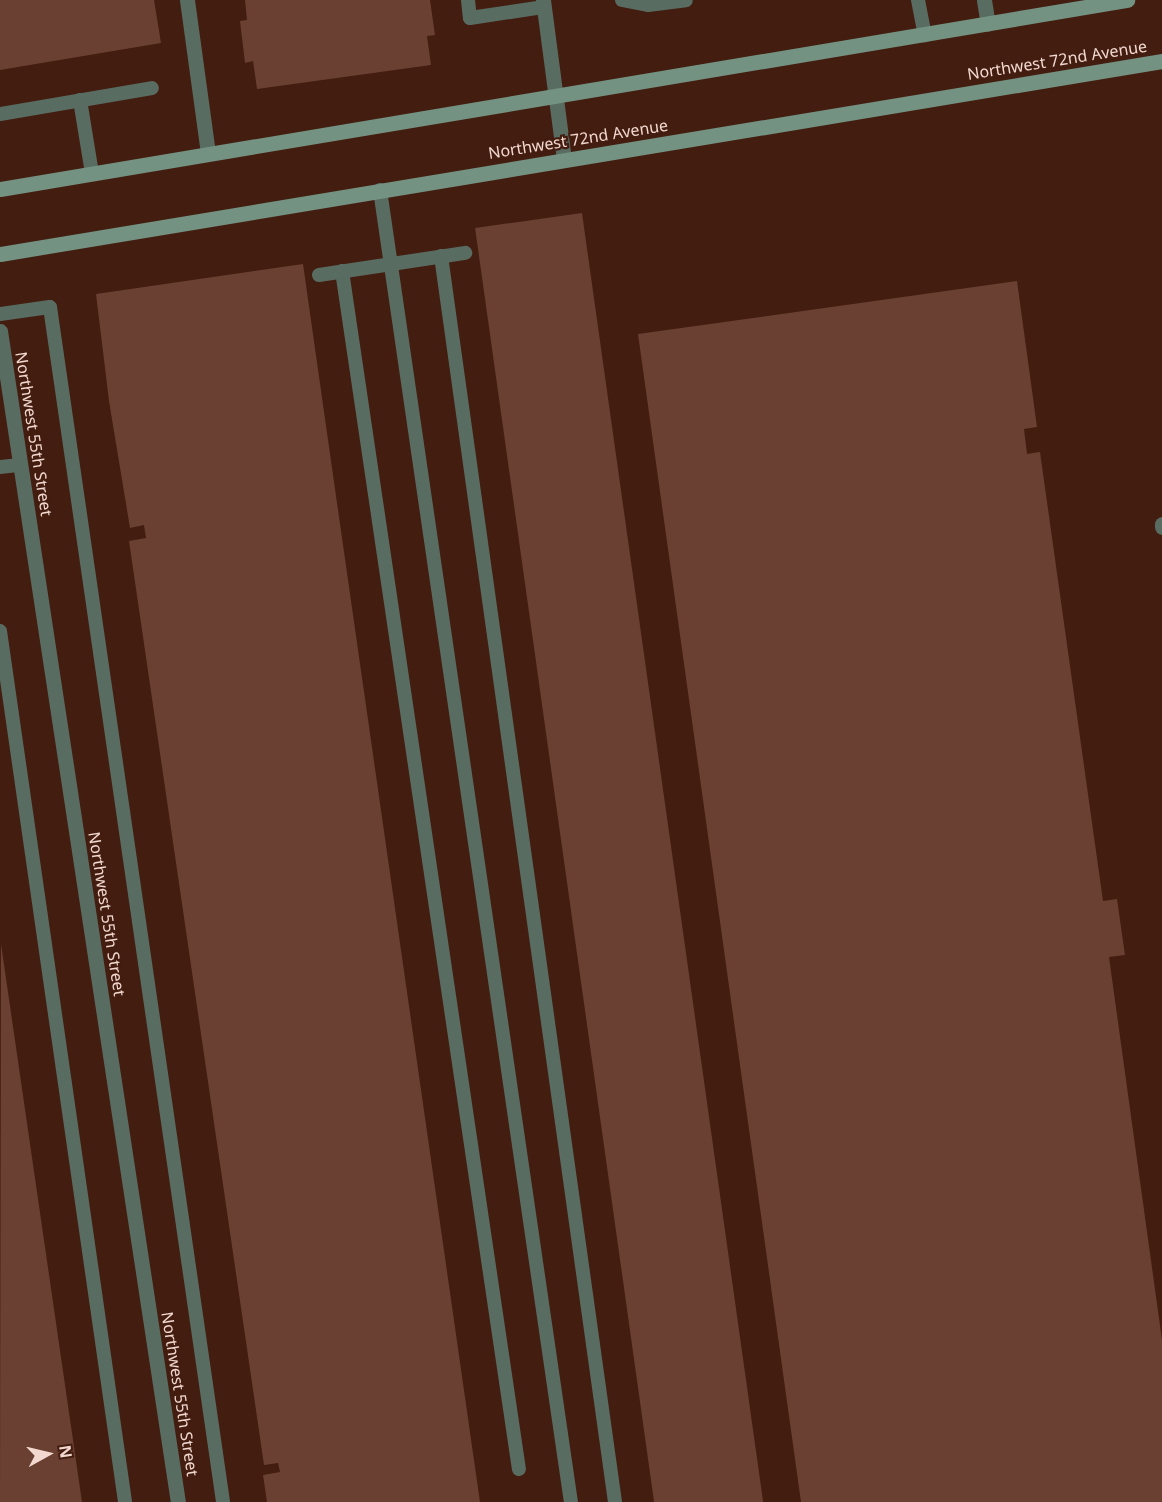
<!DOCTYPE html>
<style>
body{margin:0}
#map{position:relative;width:1162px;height:1502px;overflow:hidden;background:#431d10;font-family:"Noto Sans",sans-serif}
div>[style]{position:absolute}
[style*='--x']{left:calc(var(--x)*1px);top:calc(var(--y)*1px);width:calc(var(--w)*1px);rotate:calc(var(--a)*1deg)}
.building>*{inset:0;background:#6a4032;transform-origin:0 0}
.lane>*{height:14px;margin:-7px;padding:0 7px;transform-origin:7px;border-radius:7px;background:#596c61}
.street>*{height:15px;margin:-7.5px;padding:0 7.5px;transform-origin:7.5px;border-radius:7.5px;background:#596c61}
.secondary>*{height:15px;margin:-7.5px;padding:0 7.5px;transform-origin:7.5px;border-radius:7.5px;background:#739281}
span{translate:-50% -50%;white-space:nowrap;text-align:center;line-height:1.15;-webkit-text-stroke:4.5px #431d10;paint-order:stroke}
.street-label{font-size:16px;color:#f2d8cf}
.north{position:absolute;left:18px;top:1424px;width:60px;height:60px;-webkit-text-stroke:4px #431d10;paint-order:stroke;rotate:82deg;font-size:16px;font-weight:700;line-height:24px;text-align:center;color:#f2d8cf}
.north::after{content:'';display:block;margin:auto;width:21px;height:27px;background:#f2d8cf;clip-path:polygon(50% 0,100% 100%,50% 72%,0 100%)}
</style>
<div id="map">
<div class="building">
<div style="clip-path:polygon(0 0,154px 0,161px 43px,0 70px)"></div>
<div style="clip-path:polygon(245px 0,430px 0,435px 35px,427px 36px,431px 65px,257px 89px,253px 61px,245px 63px,240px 21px,247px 20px)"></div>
<div style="left:582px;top:213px;width:1302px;height:108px;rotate:82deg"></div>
<div style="clip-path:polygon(303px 264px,335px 489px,480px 1502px,267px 1502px,263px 1475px,280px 1472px,278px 1463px,264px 1465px,129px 541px,146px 538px,144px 525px,130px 528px,109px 401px,96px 294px)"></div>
<div style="clip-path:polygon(1017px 281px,1037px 427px,1024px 429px,1027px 454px,1040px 452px,1103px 901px,1117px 899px,1125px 955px,1109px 957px,1162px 1340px,1162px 1502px,801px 1502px,638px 334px)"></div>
<div style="clip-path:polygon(1px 944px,82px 1502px,0 1502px)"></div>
</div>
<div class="lane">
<div style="--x:468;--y:0;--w:18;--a:84"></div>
<div style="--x:470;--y:18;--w:75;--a:-8.5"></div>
<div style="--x:622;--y:0;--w:26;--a:11"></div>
<div style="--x:648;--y:5;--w:38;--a:-7"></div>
<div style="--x:918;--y:0;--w:36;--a:79"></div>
<div style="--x:80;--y:100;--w:74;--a:80.7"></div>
<div style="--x:0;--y:114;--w:154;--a:-9.7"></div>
<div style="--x:380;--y:190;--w:1326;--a:81.72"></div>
<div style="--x:441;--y:256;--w:1258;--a:82.05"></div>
<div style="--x:342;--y:271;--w:1211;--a:81.6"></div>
<div style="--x:319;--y:275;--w:148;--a:-8.6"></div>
<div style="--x:0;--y:314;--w:50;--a:-8"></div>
<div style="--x:50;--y:307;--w:1207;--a:81.76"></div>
<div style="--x:0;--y:467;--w:20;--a:-6"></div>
<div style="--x:0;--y:631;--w:880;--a:81.83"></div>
</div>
<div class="street">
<div style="--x:187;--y:0;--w:154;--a:82.2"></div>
<div style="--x:543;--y:0;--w:161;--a:82.5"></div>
<div style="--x:984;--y:0;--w:24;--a:81"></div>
<div style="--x:0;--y:331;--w:1184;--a:81.36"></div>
<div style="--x:1162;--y:524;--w:3;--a:90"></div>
</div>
<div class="secondary">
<div style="--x:0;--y:189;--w:1143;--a:-9.52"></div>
<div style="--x:0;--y:254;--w:1178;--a:-9.43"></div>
</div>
<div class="street-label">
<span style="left:1057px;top:60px;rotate:-9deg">Northwest 72nd Avenue</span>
<span style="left:578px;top:139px;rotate:-9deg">Northwest 72nd Avenue</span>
<span style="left:34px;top:434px;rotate:81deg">Northwest 55th Street</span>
<span style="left:107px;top:914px;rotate:81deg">Northwest 55th Street</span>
<span style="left:180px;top:1394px;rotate:81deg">Northwest 55th Street</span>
</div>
<div class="north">N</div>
</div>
